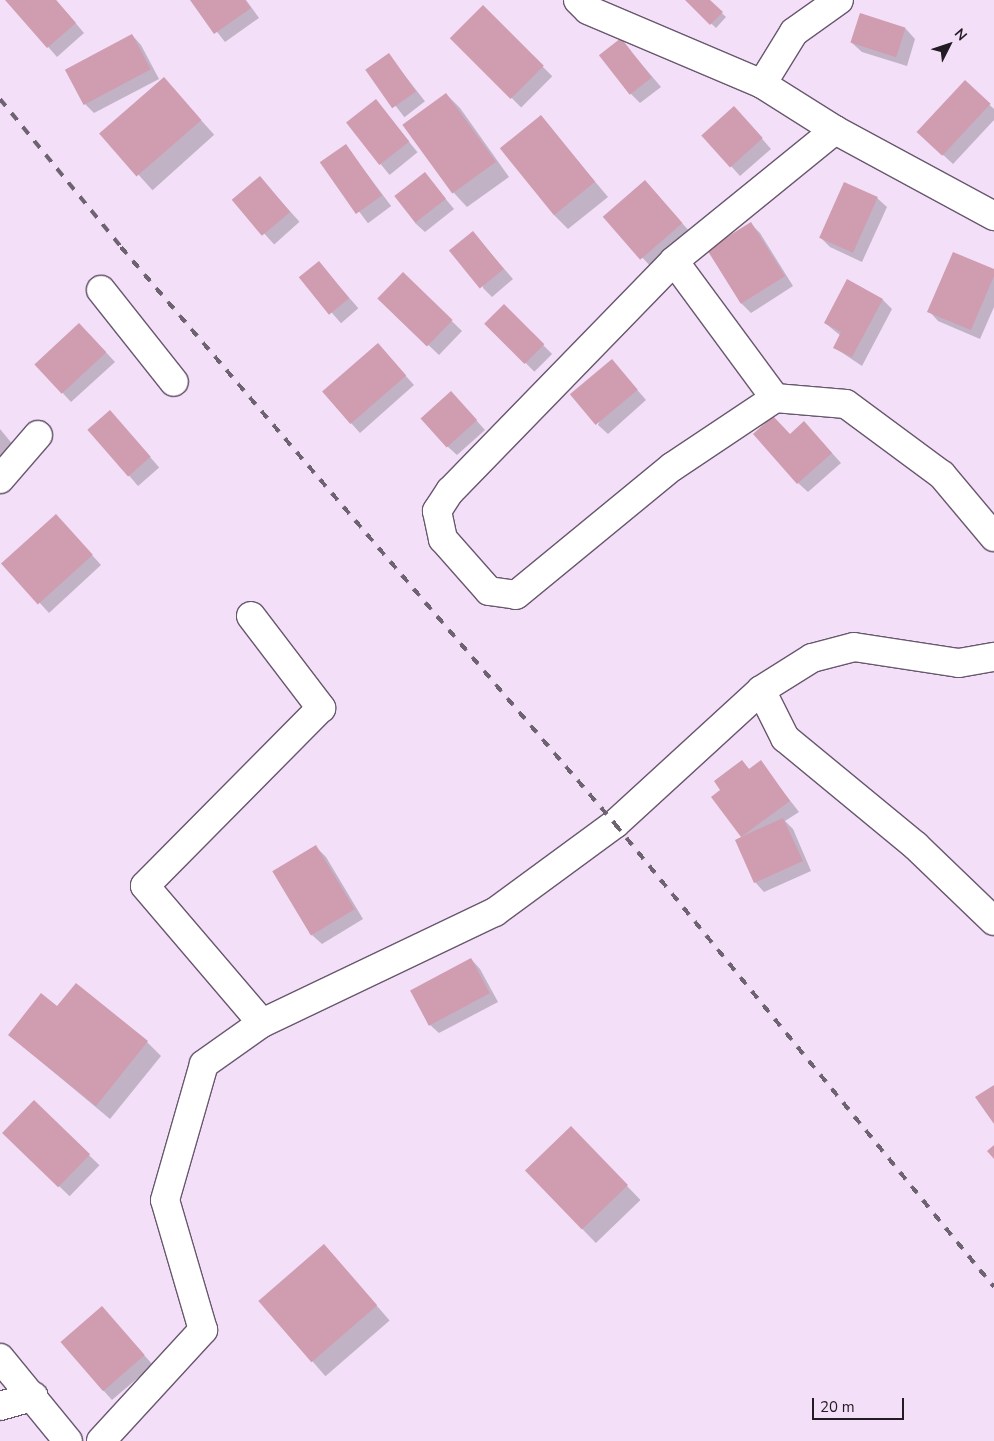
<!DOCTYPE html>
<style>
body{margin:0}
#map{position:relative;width:994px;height:1441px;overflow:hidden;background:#f3dff8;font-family:"Nunito Sans",sans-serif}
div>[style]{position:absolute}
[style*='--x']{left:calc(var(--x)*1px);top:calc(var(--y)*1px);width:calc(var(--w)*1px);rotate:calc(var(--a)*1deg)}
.shadow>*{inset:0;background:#0003;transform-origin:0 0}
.building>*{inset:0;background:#cf9daf;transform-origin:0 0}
.roads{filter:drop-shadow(1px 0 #68586d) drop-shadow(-1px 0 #68586d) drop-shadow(0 1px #68586d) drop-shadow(0 -1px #68586d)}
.minor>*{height:28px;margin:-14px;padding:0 14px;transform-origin:14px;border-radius:14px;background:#fff}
.highway>*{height:28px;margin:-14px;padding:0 14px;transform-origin:14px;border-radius:14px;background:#fff}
.rail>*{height:4px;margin-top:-2px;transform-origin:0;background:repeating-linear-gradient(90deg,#6e6371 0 9px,transparent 0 18px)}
span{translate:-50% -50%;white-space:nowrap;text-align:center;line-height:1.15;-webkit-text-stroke:4px #f3dff8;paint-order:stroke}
.north{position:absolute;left:924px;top:20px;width:50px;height:50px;-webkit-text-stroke:4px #f3dff8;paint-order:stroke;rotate:49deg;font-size:14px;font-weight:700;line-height:20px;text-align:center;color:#221b24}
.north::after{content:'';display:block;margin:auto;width:18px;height:22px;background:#221b24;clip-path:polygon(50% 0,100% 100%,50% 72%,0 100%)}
.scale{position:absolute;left:812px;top:1398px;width:92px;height:22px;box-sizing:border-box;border:2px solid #221b24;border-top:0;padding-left:6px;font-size:15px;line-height:18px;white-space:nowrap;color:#221b24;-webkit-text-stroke:4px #f3dff8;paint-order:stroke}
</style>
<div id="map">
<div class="shadow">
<div style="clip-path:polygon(7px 0,56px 0,84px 33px,57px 57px)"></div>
<div style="clip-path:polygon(192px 0,246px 0,259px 18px,225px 42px)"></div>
<div style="clip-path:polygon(686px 0,708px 0,726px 17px,716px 28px)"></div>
<div style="left:483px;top:7px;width:98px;height:44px;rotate:45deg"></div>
<div style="clip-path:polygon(906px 29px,915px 39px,907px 66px,862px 52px,852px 43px)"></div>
<div style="clip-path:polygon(132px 35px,141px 45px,159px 79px,94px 113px,84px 103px)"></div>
<div style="clip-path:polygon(621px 40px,661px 87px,640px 103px,631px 94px)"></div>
<div style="left:388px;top:54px;width:60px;height:26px;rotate:52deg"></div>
<div style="left:164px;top:79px;width:75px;height:83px;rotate:48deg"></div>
<div style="clip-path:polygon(965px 82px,994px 109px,994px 120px,953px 164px,928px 141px)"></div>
<div style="clip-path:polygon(446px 94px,460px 108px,509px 177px,467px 207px,453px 192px)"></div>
<div style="left:376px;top:101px;width:66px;height:36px;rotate:51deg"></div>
<div style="clip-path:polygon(541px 117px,608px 197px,568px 229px,554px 215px)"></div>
<div style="clip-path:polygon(743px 117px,771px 149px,740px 176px,703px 135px)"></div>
<div style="left:346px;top:146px;width:75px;height:29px;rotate:53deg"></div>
<div style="clip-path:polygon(425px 174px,454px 209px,425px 232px,415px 223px)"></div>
<div style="left:260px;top:178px;width:59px;height:34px;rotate:48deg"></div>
<div style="clip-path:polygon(654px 192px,691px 233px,652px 268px,605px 217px)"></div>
<div style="clip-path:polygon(877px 198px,887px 207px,862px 262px,830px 247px,820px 237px)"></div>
<div style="clip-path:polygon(751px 224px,760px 233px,793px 286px,751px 313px,741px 303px,708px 250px)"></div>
<div style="clip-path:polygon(472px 232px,513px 279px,492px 297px,483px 288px)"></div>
<div style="left:319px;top:263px;width:60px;height:23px;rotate:49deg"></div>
<div style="clip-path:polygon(994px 270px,994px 307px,980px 339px,938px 321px,929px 311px)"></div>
<div style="clip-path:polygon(403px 274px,462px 331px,439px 355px,389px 308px)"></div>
<div style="clip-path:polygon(848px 281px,883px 300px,892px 309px,862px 366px,835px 348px,841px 336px,825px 323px)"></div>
<div style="left:504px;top:306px;width:68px;height:25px;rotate:45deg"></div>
<div style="clip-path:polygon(89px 334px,115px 362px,71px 402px,36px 364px)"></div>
<div style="clip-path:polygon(387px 355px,414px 385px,360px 433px,324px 393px)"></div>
<div style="clip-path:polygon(621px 371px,646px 400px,608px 434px,598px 425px)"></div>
<div style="clip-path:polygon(460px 402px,485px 430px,457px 455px,447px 446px)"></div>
<div style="left:110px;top:411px;width:75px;height:28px;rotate:49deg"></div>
<div style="clip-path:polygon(804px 422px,841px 463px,808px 492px,798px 483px,790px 435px)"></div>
<div style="clip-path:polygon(0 429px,14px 446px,0 458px)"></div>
<div style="clip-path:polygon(66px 526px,101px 565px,49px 613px,4px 564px)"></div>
<div style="clip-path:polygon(742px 762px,750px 770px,760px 762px,799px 812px,785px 821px,793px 829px,811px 871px,764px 892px,755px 882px,743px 838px,713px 797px,722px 790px)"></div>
<div style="clip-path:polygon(316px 847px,326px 857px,363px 919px,322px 944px,312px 935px)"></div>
<div style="clip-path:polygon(471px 959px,480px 969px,498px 1002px,439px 1033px,429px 1024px)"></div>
<div style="clip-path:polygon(58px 1008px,147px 1042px,161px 1056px,110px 1119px,9px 1035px)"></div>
<div style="left:34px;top:1102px;width:91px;height:43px;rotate:44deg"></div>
<div style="left:571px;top:1128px;width:100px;height:62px;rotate:46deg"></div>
<div style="left:324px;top:1245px;width:100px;height:85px;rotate:49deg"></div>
<div style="clip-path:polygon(102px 1308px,153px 1365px,112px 1400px,103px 1390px)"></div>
</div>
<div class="building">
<div style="clip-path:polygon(5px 0,56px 0,76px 23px,47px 48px)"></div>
<div style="clip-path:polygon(190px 0,245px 0,251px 8px,214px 34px)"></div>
<div style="clip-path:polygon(685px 0,710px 0,723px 12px,710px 25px)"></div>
<div style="left:483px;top:5px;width:86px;height:47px;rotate:45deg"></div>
<div style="left:860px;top:13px;width:48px;height:31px;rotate:18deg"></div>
<div style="left:132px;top:34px;width:40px;height:76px;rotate:62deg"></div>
<div style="left:621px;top:38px;width:50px;height:28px;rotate:52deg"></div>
<div style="left:389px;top:53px;width:47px;height:29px;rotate:55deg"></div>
<div style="left:164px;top:77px;width:57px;height:86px;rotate:49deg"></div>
<div style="left:965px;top:80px;width:35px;height:71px;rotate:43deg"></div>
<div style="left:446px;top:93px;width:85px;height:54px;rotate:54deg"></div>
<div style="left:376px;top:99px;width:54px;height:38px;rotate:52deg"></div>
<div style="left:734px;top:106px;width:43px;height:44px;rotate:48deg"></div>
<div style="left:541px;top:115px;width:86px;height:53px;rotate:51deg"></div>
<div style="left:346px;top:144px;width:63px;height:32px;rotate:55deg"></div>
<div style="left:425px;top:172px;width:34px;height:39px;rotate:52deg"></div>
<div style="left:260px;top:176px;width:47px;height:37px;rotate:50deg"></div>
<div style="left:645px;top:180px;width:57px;height:56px;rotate:49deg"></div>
<div style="left:844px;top:182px;width:37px;height:61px;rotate:24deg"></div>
<div style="left:751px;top:222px;width:64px;height:52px;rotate:58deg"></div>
<div style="left:473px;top:231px;width:49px;height:31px;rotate:51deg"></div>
<div style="clip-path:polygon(953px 252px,994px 269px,994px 276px,971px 330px,927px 312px)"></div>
<div style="left:319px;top:261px;width:48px;height:26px;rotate:51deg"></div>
<div style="left:403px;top:272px;width:69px;height:37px;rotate:44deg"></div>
<div style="clip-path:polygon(847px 279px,883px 299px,852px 357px,833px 348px,841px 332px,824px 323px)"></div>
<div style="left:504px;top:304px;width:57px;height:28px;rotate:45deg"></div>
<div style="left:79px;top:323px;width:40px;height:61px;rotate:47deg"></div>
<div style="left:378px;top:343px;width:43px;height:74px;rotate:49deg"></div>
<div style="left:612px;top:359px;width:40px;height:55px;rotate:50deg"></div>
<div style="left:451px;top:391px;width:39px;height:41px;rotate:48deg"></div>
<div style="left:110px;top:410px;width:62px;height:30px;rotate:49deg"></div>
<div style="clip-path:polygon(773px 416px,790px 434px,804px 421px,832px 453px,797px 484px,753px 434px)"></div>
<div style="left:56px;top:514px;width:55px;height:74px;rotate:48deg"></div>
<div style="clip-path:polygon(742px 760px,749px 769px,761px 760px,790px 801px,741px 837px,783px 818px,803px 861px,754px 883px,735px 840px,741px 837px,711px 797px,720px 790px,714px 781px)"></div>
<div style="left:316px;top:845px;width:75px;height:51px;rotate:59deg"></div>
<div style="left:471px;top:958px;width:40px;height:69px;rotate:62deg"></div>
<div style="clip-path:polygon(76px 983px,148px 1041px,96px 1106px,8px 1035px,41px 993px,57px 1006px)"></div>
<div style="clip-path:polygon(994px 1085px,994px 1124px,975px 1097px)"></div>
<div style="left:34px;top:1100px;width:78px;height:46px;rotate:44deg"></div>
<div style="left:571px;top:1126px;width:82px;height:64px;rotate:46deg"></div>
<div style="clip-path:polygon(994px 1145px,994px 1159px,987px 1151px)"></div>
<div style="left:324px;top:1244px;width:81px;height:87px;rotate:49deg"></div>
<div style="left:102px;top:1306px;width:65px;height:55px;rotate:49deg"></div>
</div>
<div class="roads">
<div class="minor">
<div style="--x:578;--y:0;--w:14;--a:45"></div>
<div style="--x:588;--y:10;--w:189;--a:23"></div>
<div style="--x:762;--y:84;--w:86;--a:32.2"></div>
<div style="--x:835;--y:130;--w:181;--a:28.4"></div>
<div style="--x:762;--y:84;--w:61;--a:-58.4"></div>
<div style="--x:794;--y:32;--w:55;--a:-35.4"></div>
<div style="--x:835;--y:130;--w:208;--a:140.9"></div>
<div style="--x:674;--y:261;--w:321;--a:134.2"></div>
<div style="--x:450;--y:491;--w:24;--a:123"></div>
<div style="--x:437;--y:511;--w:29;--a:78"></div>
<div style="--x:443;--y:539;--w:69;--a:48.5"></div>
<div style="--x:489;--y:591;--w:27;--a:8"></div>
<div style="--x:516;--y:595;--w:202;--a:-39.4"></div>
<div style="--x:672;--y:467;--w:124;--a:-33.8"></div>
<div style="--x:775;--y:398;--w:71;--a:4.8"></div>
<div style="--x:846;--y:404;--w:119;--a:36.5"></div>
<div style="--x:942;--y:475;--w:81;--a:50"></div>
<div style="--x:674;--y:261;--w:170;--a:53.6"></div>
<div style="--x:101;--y:290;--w:117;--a:51.6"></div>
<div style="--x:0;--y:479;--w:58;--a:-49.2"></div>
<div style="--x:251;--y:616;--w:116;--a:52.7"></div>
<div style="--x:321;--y:708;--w:250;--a:134.7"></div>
<div style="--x:145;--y:886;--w:180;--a:49.5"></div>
<div style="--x:761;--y:690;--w:54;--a:63.4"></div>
<div style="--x:785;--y:738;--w:170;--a:39.5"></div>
<div style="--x:916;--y:846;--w:108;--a:43.9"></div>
<div style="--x:0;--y:1406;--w:35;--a:-16"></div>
<div style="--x:101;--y:1441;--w:151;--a:-47.4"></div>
<div style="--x:203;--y:1330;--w:135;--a:-106.3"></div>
<div style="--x:165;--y:1200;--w:141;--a:-74"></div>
<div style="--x:204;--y:1064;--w:71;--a:-35.3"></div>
<div style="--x:262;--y:1023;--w:258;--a:-25.5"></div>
<div style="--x:495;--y:912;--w:149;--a:-36.3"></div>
<div style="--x:615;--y:824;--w:198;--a:-42.5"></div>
<div style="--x:761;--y:690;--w:60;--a:-32.1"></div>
<div style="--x:812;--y:658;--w:43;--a:-14.7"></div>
<div style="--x:854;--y:647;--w:106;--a:8.7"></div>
<div style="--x:959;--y:663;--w:36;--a:-10"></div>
</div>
<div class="highway">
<div style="--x:0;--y:1358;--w:107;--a:50.7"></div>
</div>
</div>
<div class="rail">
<div style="--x:0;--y:99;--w:191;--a:50.7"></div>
<div style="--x:121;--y:247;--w:760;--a:49.43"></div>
<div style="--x:615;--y:824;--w:598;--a:50.7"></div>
</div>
<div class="north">N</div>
<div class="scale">20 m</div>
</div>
